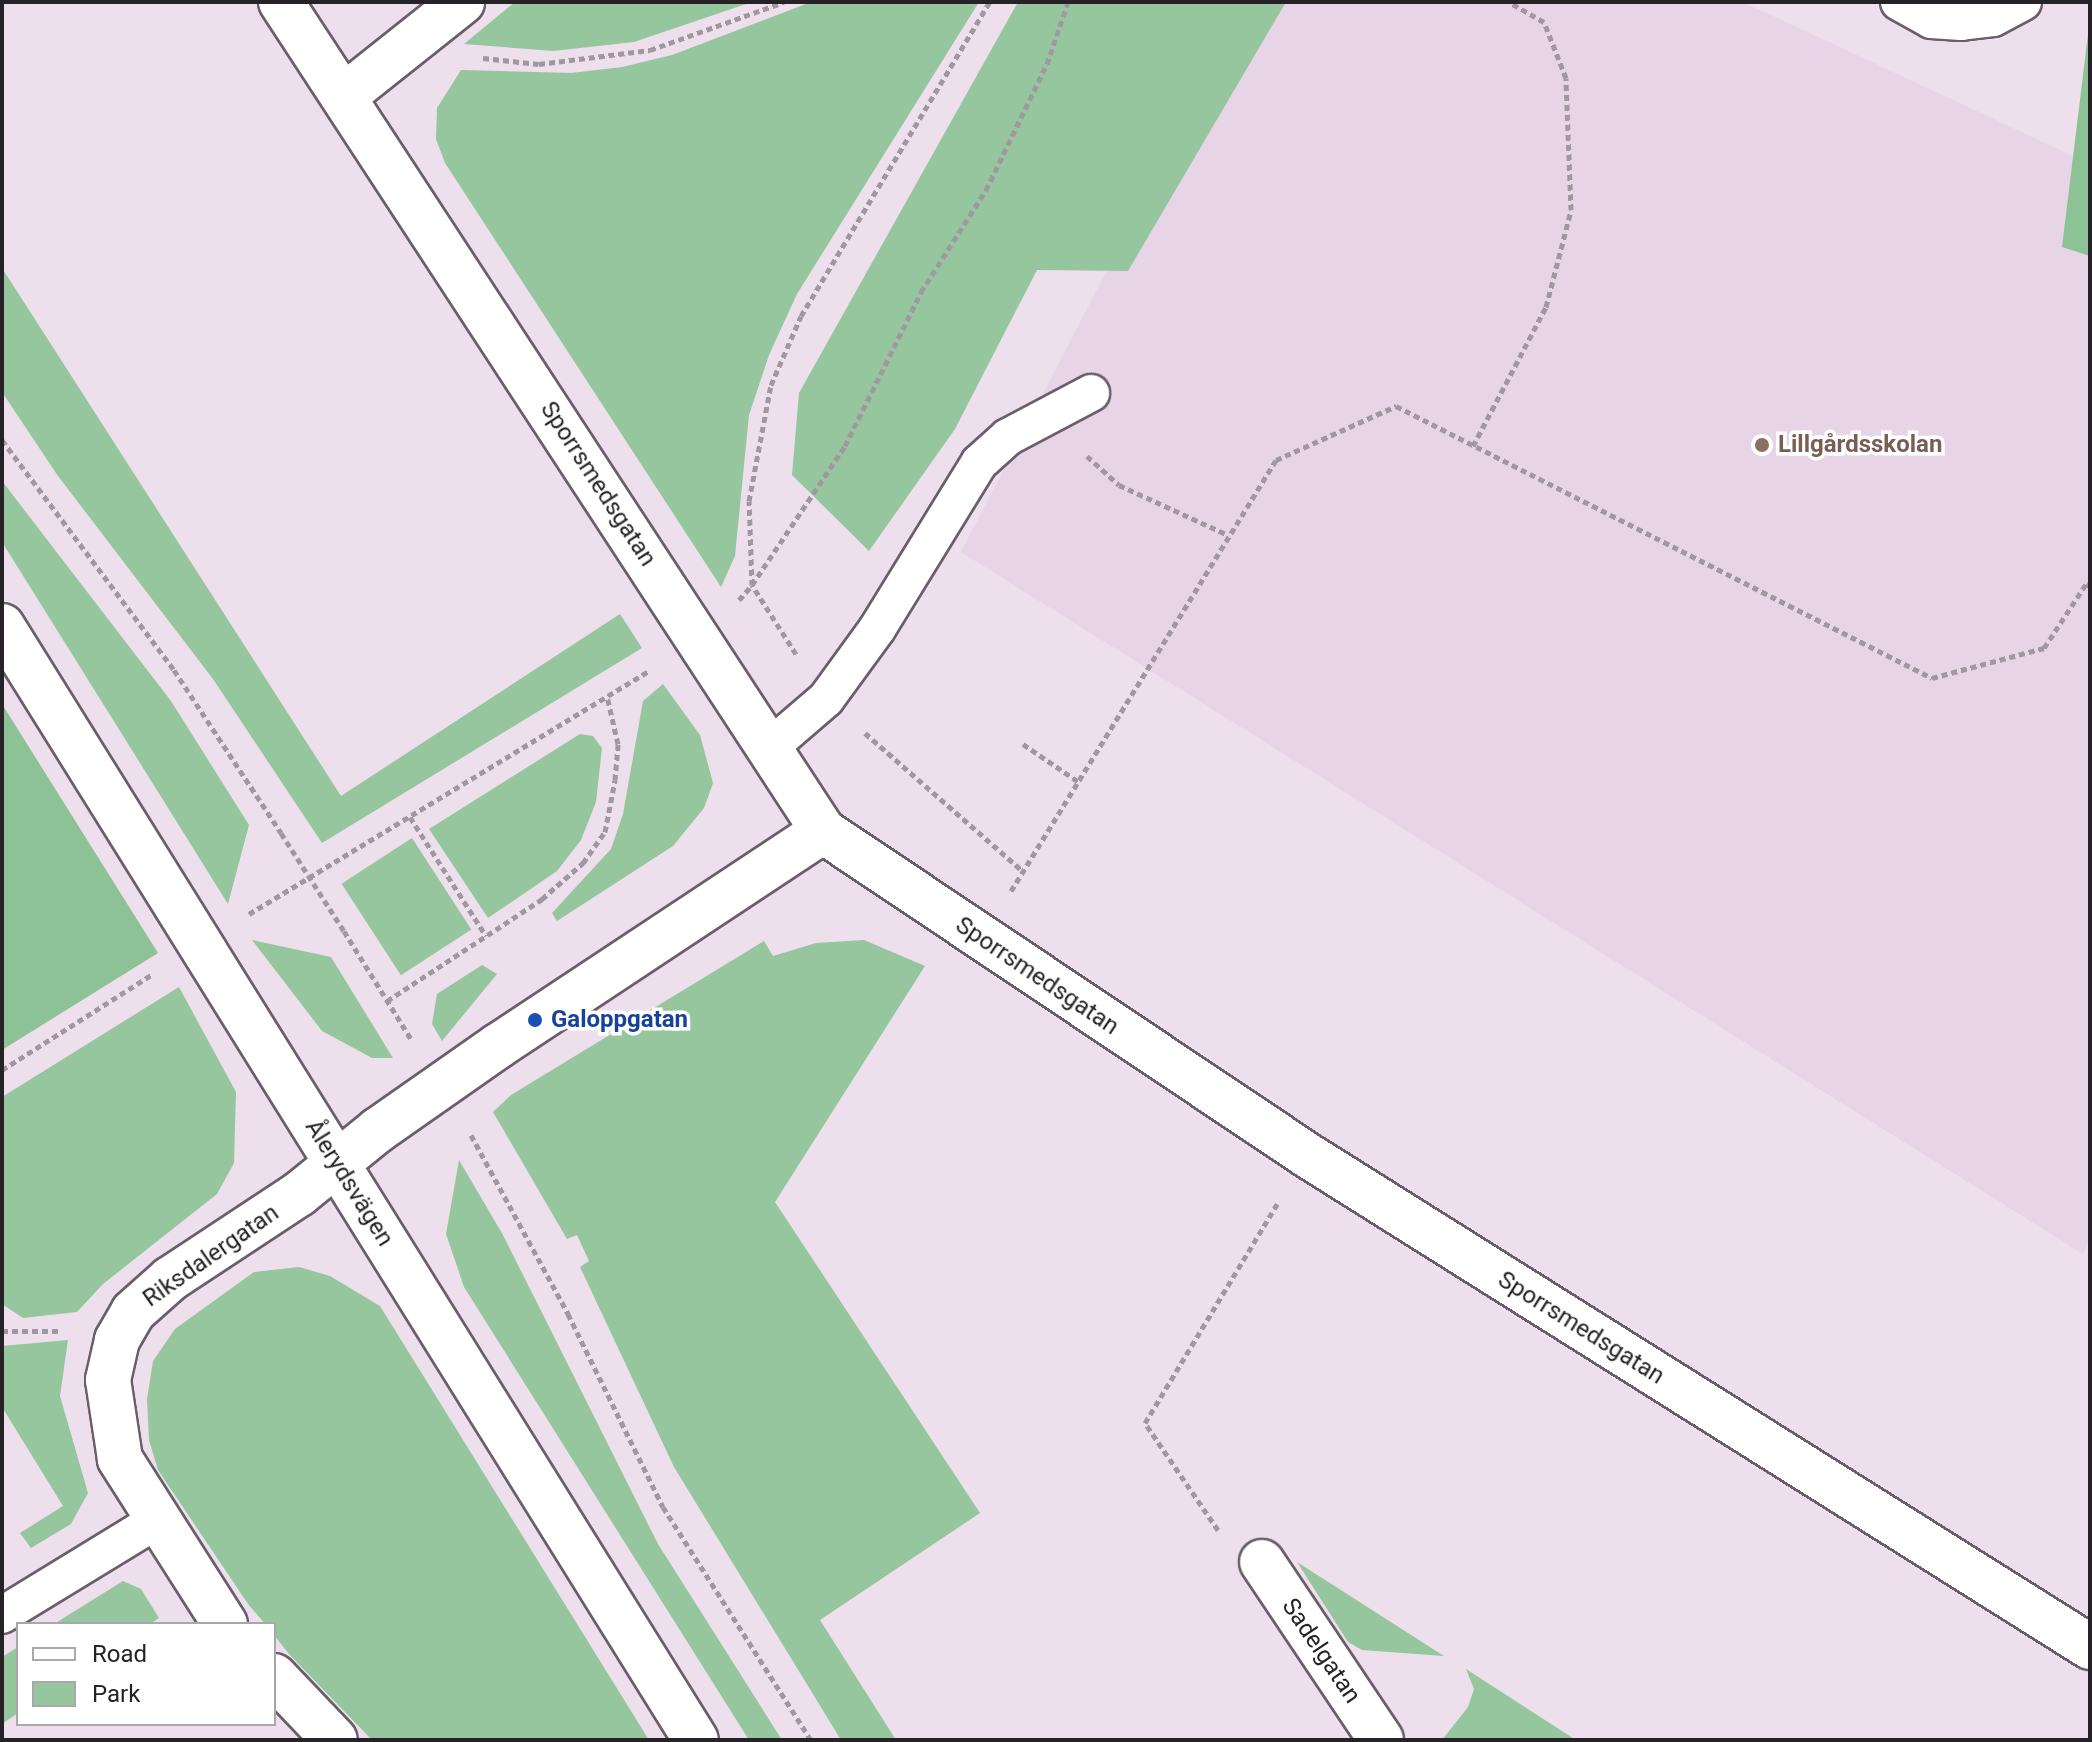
<!DOCTYPE html>
<meta charset="utf-8">
<style>
body{margin:0}
#map{position:relative;width:2092px;height:1742px;overflow:hidden;background:#eddfec;font-family:Roboto,sans-serif}
div>[style]{position:absolute}
[style*='--x']{left:calc(var(--x)*1px);top:calc(var(--y)*1px);width:calc(var(--w)*1px);rotate:calc(var(--a)*1deg)}
.built>*{inset:0;background:#e8d4e7}
.green>*{inset:0;background:#95c69d;transform-origin:0 0}
.forest>*{inset:0;background:#8cc295}
.path>*{height:5px;margin-top:-2.5px;transform-origin:0;background:repeating-linear-gradient(90deg,#a197a0 0 6px,transparent 0 10px)}
.roads{filter:drop-shadow(2px 0 #6a5e6a) drop-shadow(-2px 0 #6a5e6a) drop-shadow(0 2px #6a5e6a) drop-shadow(0 -2px #6a5e6a)}
.lane>*{height:36px;margin:-18px;padding:0 18px;transform-origin:18px;border-radius:18px;background:#fff}
.street>*{height:44px;margin:-22px;padding:0 22px;transform-origin:22px;border-radius:22px;background:#fff}
.secondary>*{height:44px;margin:-22px;padding:0 22px;transform-origin:22px;border-radius:22px;background:#fff}
.path-bridge>*{height:5px;margin-top:-2.5px;transform-origin:0;background:repeating-linear-gradient(90deg,#a197a0 0 6px,transparent 0 10px)}
.dots>*{width:22px;height:22px;translate:-50% -50%;box-sizing:border-box;border:4px solid #fff;border-radius:50%}
span{translate:-50% -50%;white-space:nowrap;text-align:center;line-height:1.15;-webkit-text-stroke:7px #fff;paint-order:stroke}
.education-label{font-size:24px;color:#785e54;font-weight:700}
.left{translate:0 -50%;text-align:left}
.street-label{font-size:24px;color:#272227}
.transit-label{font-size:24px;color:#164399;font-weight:700}
.frame{position:absolute;inset:0;border:4px solid #272227;pointer-events:none}
.legend{position:absolute;left:16px;top:1622px;width:260px;height:104px;box-sizing:border-box;background:#fff;border:2px solid #a9a7a9;margin:0;padding:10px 14px;list-style:none;font-size:24px;color:#272227}
.legend li{display:flex;align-items:center;gap:16px;height:40px}
.legend b{width:40px;border:2px solid #a9a7a9}
</style>
<div id="map">
<div class="built">
<div style="clip-path:polygon(1246px 2px,1743px 2px,2090px 164px,2090px 1237px,2083px 1254px,961px 552px)"></div>
</div>
<div class="green">
<div style="clip-path:polygon(515px 2px,752px 2px,634px 42px,553px 51px,464px 44px)"></div>
<div style="clip-path:polygon(811px 2px,979px 2px,797px 294px,769px 355px,749px 415px,735px 556px,721px 587px,445px 163px,436px 139px,437px 108px,461px 70px,571px 73px,622px 67px,672px 55px)"></div>
<div style="clip-path:polygon(1018px 2px,1286px 2px,1128px 271px,1037px 270px,955px 429px,869px 551px,792px 475px,799px 393px)"></div>
<div style="clip-path:polygon(2px 268px,341px 796px,620px 614px,642px 648px,322px 843px,213px 679px,58px 476px,2px 392px)"></div>
<div style="clip-path:polygon(2px 481px,171px 701px,249px 825px,228px 904px,2px 542px)"></div>
<div style="clip-path:polygon(663px 684px,700px 735px,713px 783px,704px 808px,673px 846px,557px 921px,552px 913px,611px 849px,623px 814px,643px 701px)"></div>
<div style="clip-path:polygon(580px 734px,593px 736px,602px 748px,596px 802px,581px 840px,557px 871px,488px 918px,429px 829px)"></div>
<div style="left:412px;top:838px;width:109px;height:84px;rotate:57deg"></div>
<div style="clip-path:polygon(252px 940px,331px 957px,393px 1058px,372px 1058px,322px 1031px)"></div>
<div style="clip-path:polygon(864px 940px,925px 966px,775px 1202px,980px 1513px,820px 1620px,896px 1740px,841px 1740px,674px 1467px,580px 1267px,589px 1261px,577px 1235px,567px 1239px,493px 1112px,511px 1095px,764px 941px,773px 956px,816px 943px)"></div>
<div style="clip-path:polygon(482px 965px,497px 974px,442px 1041px,432px 1024px,437px 994px)"></div>
<div style="clip-path:polygon(179px 987px,236px 1092px,234px 1163px,217px 1194px,103px 1284px,77px 1312px,23px 1318px,2px 1304px,2px 1097px)"></div>
<div style="clip-path:polygon(459px 1160px,503px 1235px,658px 1544px,782px 1740px,749px 1740px,464px 1287px,446px 1234px)"></div>
<div style="clip-path:polygon(299px 1267px,330px 1276px,380px 1306px,649px 1740px,372px 1740px,289px 1654px,274px 1635px,274px 1624px,265px 1624px,248px 1604px,158px 1470px,149px 1440px,147px 1399px,153px 1361px,175px 1329px,254px 1272px)"></div>
<div style="clip-path:polygon(68px 1340px,60px 1396px,88px 1493px,71px 1524px,31px 1548px,20px 1533px,63px 1506px,2px 1407px,2px 1346px)"></div>
<div style="clip-path:polygon(1297px 1562px,1444px 1656px,1362px 1650px,1348px 1642px)"></div>
<div style="clip-path:polygon(123px 1581px,141px 1589px,159px 1618px,150px 1624px,54px 1624px)"></div>
<div style="clip-path:polygon(18px 1647px,18px 1713px,2px 1724px,2px 1657px)"></div>
<div style="clip-path:polygon(1466px 1669px,1576px 1740px,1442px 1740px,1468px 1707px,1474px 1689px)"></div>
</div>
<div class="forest">
<div style="clip-path:polygon(2090px 18px,2090px 256px,2062px 247px)"></div>
<div style="clip-path:polygon(2px 704px,158px 953px,2px 1050px)"></div>
</div>
<div class="path">
<div style="--x:483;--y:58;--w:56;--a:6.1"></div>
<div style="--x:539;--y:64;--w:112;--a:-7.2"></div>
<div style="--x:650;--y:50;--w:142;--a:-19.7"></div>
<div style="--x:2;--y:440;--w:287;--a:53.2"></div>
<div style="--x:174;--y:670;--w:195;--a:56.7"></div>
<div style="--x:1473;--y:446;--w:157;--a:-62.3"></div>
<div style="--x:1546;--y:307;--w:100;--a:-75.5"></div>
<div style="--x:1571;--y:210;--w:132;--a:-92.2"></div>
<div style="--x:1566;--y:78;--w:60;--a:-111.4"></div>
<div style="--x:1544;--y:22;--w:40;--a:-150.3"></div>
<div style="--x:1087;--y:456;--w:43;--a:42.2"></div>
<div style="--x:1119;--y:485;--w:120;--a:24.6"></div>
<div style="--x:739;--y:600;--w:20;--a:-49"></div>
<div style="--x:752;--y:585;--w:84;--a:-92"></div>
<div style="--x:749;--y:501;--w:118;--a:-79.3"></div>
<div style="--x:771;--y:385;--w:75;--a:-66.5"></div>
<div style="--x:801;--y:316;--w:366;--a:-59"></div>
<div style="--x:796;--y:654;--w:82;--a:-122.5"></div>
<div style="--x:752;--y:585;--w:167;--a:-56.2"></div>
<div style="--x:845;--y:446;--w:172;--a:-63.7"></div>
<div style="--x:921;--y:292;--w:121;--a:-57.5"></div>
<div style="--x:986;--y:190;--w:140;--a:-64.2"></div>
<div style="--x:1047;--y:64;--w:65;--a:-71.3"></div>
<div style="--x:865;--y:733;--w:211;--a:41.2"></div>
<div style="--x:1023;--y:744;--w:68;--a:34.2"></div>
<div style="--x:410;--y:817;--w:141;--a:57.4"></div>
<div style="--x:1011;--y:891;--w:506;--a:-58.41"></div>
<div style="--x:1276;--y:460;--w:132;--a:-24.2"></div>
<div style="--x:1396;--y:406;--w:601;--a:26.91"></div>
<div style="--x:1932;--y:678;--w:116;--a:-15"></div>
<div style="--x:2044;--y:648;--w:77;--a:-56.7"></div>
<div style="--x:2086;--y:584;--w:4;--a:27"></div>
<div style="--x:249;--y:914;--w:469;--a:-31.3"></div>
<div style="--x:344;--y:931;--w:127;--a:58.2"></div>
<div style="--x:387;--y:1001;--w:186;--a:-33.3"></div>
<div style="--x:542;--y:899;--w:55;--a:-41.3"></div>
<div style="--x:583;--y:863;--w:38;--a:-55"></div>
<div style="--x:605;--y:832;--w:53;--a:-79.1"></div>
<div style="--x:615;--y:780;--w:36;--a:-85"></div>
<div style="--x:618;--y:744;--w:49;--a:-102.9"></div>
<div style="--x:2;--y:1070;--w:177;--a:-32.5"></div>
<div style="--x:471;--y:1135;--w:204;--a:61.5"></div>
<div style="--x:568;--y:1314;--w:215;--a:63.8"></div>
<div style="--x:663;--y:1507;--w:276;--a:57.6"></div>
<div style="--x:2;--y:1331;--w:58;--a:0"></div>
<div style="--x:1218;--y:1530;--w:130;--a:-124.3"></div>
<div style="--x:1145;--y:1423;--w:256;--a:-58.9"></div>
</div>
<div class="roads">
<div class="lane">
<div style="--x:1899;--y:2;--w:37;--a:29"></div>
<div style="--x:1931;--y:20;--w:30;--a:4"></div>
<div style="--x:1961;--y:22;--w:32;--a:-7"></div>
<div style="--x:1993;--y:18;--w:34;--a:-28"></div>
<div style="--x:769;--y:748;--w:75;--a:-40.7"></div>
<div style="--x:826;--y:699;--w:87;--a:-53.9"></div>
<div style="--x:877;--y:629;--w:195;--a:-58.4"></div>
<div style="--x:979;--y:463;--w:39;--a:-42"></div>
<div style="--x:1008;--y:437;--w:94;--a:-27.9"></div>
<div style="--x:2;--y:1615;--w:180;--a:-31.4"></div>
</div>
<div class="street">
<div style="--x:281;--y:2;--w:990;--a:56.82"></div>
<div style="--x:823;--y:831;--w:582;--a:33.8"></div>
<div style="--x:1307;--y:1155;--w:925;--a:32.14"></div>
<div style="--x:344;--y:96;--w:151;--a:-38.5"></div>
<div style="--x:1262;--y:1562;--w:214;--a:56.2"></div>
<div style="--x:225;--y:1624;--w:196;--a:-122.5"></div>
<div style="--x:120;--y:1459;--w:80;--a:-98.6"></div>
<div style="--x:108;--y:1380;--w:41;--a:-77.3"></div>
<div style="--x:117;--y:1340;--w:32;--a:-60"></div>
<div style="--x:133;--y:1312;--w:50;--a:-41.7"></div>
<div style="--x:170;--y:1279;--w:154;--a:-33.4"></div>
<div style="--x:299;--y:1194;--w:102;--a:-39"></div>
<div style="--x:378;--y:1130;--w:146;--a:-35"></div>
<div style="--x:498;--y:1046;--w:390;--a:-33.5"></div>
<div style="--x:274;--y:1676;--w:88;--a:46.4"></div>
</div>
<div class="secondary">
<div style="--x:2;--y:626;--w:1312;--a:58.08"></div>
</div>
</div>
<div class="path-bridge">
<div style="--x:281;--y:833;--w:117;--a:57.3"></div>
</div>
<div class="dots">
<div style="left:1762px;top:445px;background:#8d6e63"></div>
<div style="left:535px;top:1020px;background:#1a4fb4"></div>
</div>
<div class="education-label">
<span class="left" style="left:1778px;top:445px">Lillgårdsskolan</span>
</div>
<div class="street-label">
<span style="left:598px;top:484px;rotate:57deg">Sporrsmedsgatan</span>
<span style="left:1037px;top:976px;rotate:34deg">Sporrsmedsgatan</span>
<span style="left:349px;top:1183px;rotate:58deg">Ålerydsvägen</span>
<span style="left:211px;top:1256px;rotate:-35deg">Riksdalergatan</span>
<span style="left:1581px;top:1328px;rotate:32deg">Sporrsmedsgatan</span>
<span style="left:1321px;top:1651px;rotate:56deg">Sadelgatan</span>
</div>
<div class="transit-label">
<span class="left" style="left:551px;top:1020px">Galoppgatan</span>
</div>
<div class="frame"></div>
<ul class="legend">
<li><b style="height:10px;background:#fff"></b>Road</li>
<li><b style="height:22px;background:#95c69d"></b>Park</li>
</ul>
</div>
